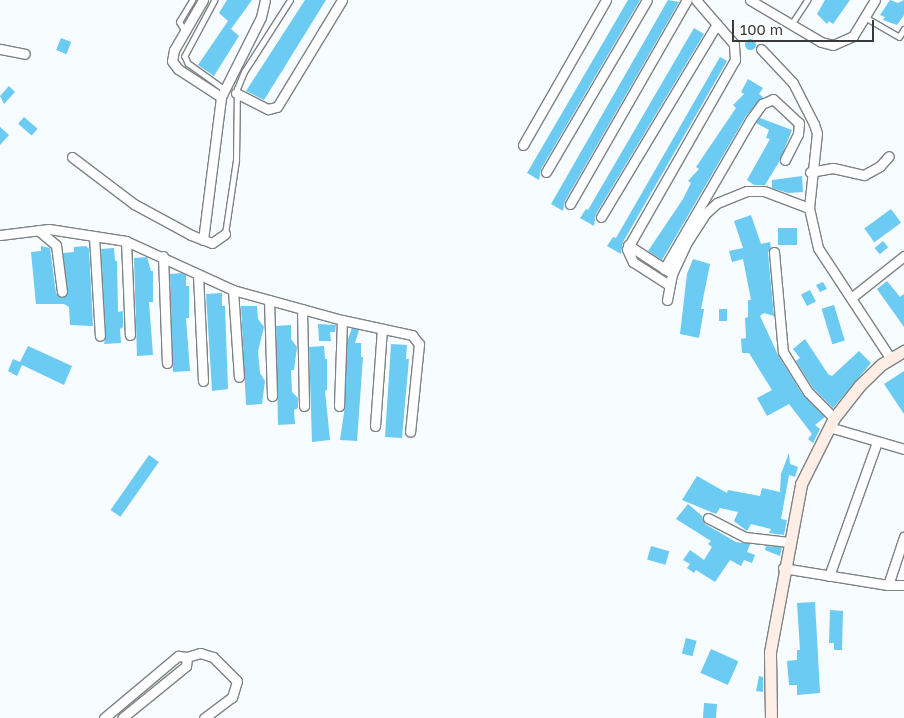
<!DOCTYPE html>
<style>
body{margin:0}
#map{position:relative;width:904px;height:718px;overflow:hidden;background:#f6fcff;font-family:"Golos Text",sans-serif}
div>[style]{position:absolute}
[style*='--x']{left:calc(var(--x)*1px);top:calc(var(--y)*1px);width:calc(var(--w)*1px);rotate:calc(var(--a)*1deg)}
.building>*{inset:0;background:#6bcbf2;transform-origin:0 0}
.round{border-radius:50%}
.roads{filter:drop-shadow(1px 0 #7d8385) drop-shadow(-1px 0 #7d8385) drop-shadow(0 1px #7d8385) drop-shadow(0 -1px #7d8385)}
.lane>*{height:4.5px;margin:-2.25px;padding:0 2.25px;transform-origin:2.25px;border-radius:2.25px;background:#fff}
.street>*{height:9px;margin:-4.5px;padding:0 4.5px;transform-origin:4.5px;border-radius:4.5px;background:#fff}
.secondary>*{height:11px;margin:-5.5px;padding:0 5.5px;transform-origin:5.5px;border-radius:5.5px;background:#ffeee5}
span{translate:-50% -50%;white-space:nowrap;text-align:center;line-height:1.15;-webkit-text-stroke:4.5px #fff;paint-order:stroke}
.scale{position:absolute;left:732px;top:20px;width:142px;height:22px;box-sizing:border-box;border:2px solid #383a3b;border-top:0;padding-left:6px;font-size:15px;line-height:18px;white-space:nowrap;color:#383a3b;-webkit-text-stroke:4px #fff;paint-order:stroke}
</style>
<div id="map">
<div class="building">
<div style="clip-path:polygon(227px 0,252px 0,231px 29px,239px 36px,214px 76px,198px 65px,228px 21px,219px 13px)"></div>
<div style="clip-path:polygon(305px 0,326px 0,264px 100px,246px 91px)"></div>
<div style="clip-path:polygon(628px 0,640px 0,541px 169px,539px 180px,527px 173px)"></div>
<div style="clip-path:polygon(668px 0,679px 2px,565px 201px,563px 211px,551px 204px)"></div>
<div style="clip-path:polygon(825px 0,850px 0,833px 24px,829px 21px,827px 24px,817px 14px)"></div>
<div style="clip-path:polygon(890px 0,898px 3px,904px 0,904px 15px,897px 25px,883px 20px,885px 17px,880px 15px)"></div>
<div style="clip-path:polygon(694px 28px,704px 34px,596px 214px,594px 226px,580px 218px,586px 209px,588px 210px)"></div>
<div style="left:61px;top:38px;width:11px;height:13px;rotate:22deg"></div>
<div class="round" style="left:744.5px;top:38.5px;width:11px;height:11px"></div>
<div style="clip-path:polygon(720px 57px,727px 61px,623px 242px,621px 254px,607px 246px,613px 237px,616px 238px)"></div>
<div style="clip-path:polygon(748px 79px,763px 88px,759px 94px,763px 97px,746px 116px,662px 260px,648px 251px,683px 199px,691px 183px,688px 181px,699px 169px,696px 167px,736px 108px,733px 105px,744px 94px,741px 92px)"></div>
<div style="clip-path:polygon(9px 86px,15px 92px,4px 104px,0 96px)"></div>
<div style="left:24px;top:117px;width:18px;height:9px;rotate:41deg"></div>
<div style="clip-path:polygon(760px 118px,792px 130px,779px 162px,765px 185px,754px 185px,747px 180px,770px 139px,766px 138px,769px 130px,756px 123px)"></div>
<div style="clip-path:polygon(0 127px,9px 135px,0 145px)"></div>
<div style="clip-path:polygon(802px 176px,803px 192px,788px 193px,772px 188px,772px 180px)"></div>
<div style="left:891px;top:209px;width:17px;height:33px;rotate:54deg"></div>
<div style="clip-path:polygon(751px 215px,761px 244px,770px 242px,771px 247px,768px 253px,774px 316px,764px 313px,760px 316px,778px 355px,803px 395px,825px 417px,815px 425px,820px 429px,813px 443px,808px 439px,812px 434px,789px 404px,767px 416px,757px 398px,772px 390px,749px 353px,742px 353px,741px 339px,746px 338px,745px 318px,748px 317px,748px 300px,751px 300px,743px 259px,732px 262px,729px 251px,743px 248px,734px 221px)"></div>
<div style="left:797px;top:228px;width:17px;height:19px;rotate:90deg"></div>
<div style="left:883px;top:241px;width:8px;height:11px;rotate:50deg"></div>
<div style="clip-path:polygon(41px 246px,50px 248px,56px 293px,62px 298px,68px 292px,63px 253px,74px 252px,74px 247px,86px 246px,89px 249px,93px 326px,70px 325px,69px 307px,64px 304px,36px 304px,31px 252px,41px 251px)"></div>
<div style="clip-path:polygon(114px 248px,115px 261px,117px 261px,118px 312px,123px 311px,123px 327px,120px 329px,121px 343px,104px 344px,106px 336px,101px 249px)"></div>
<div style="clip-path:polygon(147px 257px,151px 271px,153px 271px,153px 302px,149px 302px,153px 355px,137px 356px,134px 258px)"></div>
<div style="clip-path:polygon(693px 259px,710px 264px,701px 309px,704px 309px,699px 338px,680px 334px,687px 274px)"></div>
<div style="clip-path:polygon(181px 273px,186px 275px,186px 286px,189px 286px,189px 318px,186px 318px,190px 371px,173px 372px,170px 274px)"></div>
<div style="clip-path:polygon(887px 281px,900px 297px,904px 294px,904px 327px,877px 289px)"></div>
<div style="clip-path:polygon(823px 282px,827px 289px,820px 292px,816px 285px)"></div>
<div style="left:810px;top:290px;width:13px;height:10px;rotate:63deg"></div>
<div style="clip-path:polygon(222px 293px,222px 306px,225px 306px,228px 389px,212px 391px,206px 294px)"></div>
<div style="left:834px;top:305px;width:37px;height:13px;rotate:73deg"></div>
<div style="clip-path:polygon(241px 306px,257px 306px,258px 319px,264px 327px,258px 351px,260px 373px,265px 381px,262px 404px,246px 405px)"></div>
<div style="left:719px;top:309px;width:8px;height:12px"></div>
<div style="clip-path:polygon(318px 324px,336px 325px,335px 332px,330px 332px,331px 341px,319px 341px)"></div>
<div style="clip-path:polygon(291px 325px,291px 339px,297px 347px,294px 370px,291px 370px,292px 392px,298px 398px,298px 408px,294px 410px,295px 424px,278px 425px,276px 326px)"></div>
<div style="clip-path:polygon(352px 328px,359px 330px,355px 343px,361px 343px,361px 357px,363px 357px,357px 441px,340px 440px,345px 406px,347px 342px)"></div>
<div style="clip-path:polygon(805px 339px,828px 374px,832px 376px,859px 351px,871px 363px,833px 408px,813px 388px,796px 361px,800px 358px,793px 349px)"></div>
<div style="clip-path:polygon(391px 344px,407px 345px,406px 359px,409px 359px,402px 438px,385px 437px)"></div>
<div style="clip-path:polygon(28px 346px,72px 366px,64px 385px,22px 365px,17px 376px,8px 371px,13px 359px,20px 362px)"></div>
<div style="clip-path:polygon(324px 346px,325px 359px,327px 359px,327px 390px,325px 391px,330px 440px,312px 442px,309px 347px)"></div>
<div style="clip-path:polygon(904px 371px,904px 414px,884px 384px)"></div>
<div style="clip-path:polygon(789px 453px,790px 464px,798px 467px,795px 477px,789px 475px,781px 519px,787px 520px,784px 535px,769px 533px,771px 529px,751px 524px,747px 531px,734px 521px,738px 512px,720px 508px,716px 514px,682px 500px,697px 476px,727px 493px,728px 490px,760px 496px,762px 488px,780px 492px,781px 474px)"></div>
<div style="left:149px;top:455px;width:12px;height:67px;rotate:35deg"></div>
<div style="clip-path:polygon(688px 504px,702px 516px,705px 524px,736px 542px,750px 544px,747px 552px,755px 555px,752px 563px,744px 560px,741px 566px,730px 560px,715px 582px,696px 570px,694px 573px,687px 568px,690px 564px,683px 560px,690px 550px,704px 560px,712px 547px,708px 544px,711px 541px,676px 519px)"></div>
<div style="left:651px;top:546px;width:19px;height:14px;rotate:16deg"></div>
<div style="clip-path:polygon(766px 546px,782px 547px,780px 556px,765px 550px)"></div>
<div style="clip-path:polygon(815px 602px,820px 693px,797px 695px,797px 685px,789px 685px,787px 661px,797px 660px,797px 650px,800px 650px,797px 603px)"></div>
<div style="clip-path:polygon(830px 610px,843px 611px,842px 650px,834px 650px,834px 643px,829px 643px)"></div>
<div style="left:686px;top:638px;width:11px;height:16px;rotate:15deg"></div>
<div style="left:711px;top:649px;width:30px;height:26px;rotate:24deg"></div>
<div style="clip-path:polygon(759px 676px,763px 677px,763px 692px,756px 691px)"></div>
<div style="left:704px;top:703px;width:13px;height:15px;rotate:4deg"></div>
</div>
<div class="roads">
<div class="lane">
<div style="--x:215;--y:0;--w:64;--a:118.2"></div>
<div style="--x:185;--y:56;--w:8;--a:67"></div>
<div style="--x:188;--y:63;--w:44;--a:35.8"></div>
<div style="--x:865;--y:17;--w:39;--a:30"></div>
<div style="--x:899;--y:37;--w:9;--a:-58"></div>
<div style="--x:791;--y:25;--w:30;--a:-57"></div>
<div style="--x:184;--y:30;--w:9;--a:-122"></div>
<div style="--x:179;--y:22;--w:26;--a:-59"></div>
<div style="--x:225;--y:234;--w:75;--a:-81.5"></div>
<div style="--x:236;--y:160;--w:71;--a:-89.2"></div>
<div style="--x:237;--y:89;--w:18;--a:-68"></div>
<div style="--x:244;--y:72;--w:85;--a:-57.4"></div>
</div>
<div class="street">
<div style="--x:203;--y:0;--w:58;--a:120.1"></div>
<div style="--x:174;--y:50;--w:11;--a:100"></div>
<div style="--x:172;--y:61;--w:10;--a:53"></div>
<div style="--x:178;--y:69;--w:51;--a:33.1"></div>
<div style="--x:750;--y:0;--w:82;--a:30.6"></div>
<div style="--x:821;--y:42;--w:12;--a:14"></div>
<div style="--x:833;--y:45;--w:22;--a:-24"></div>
<div style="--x:853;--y:36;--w:42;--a:-58.6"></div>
<div style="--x:0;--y:49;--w:25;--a:11"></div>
<div style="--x:761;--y:49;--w:47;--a:46.7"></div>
<div style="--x:793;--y:83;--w:46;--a:62.9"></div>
<div style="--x:814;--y:124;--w:9;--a:72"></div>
<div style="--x:817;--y:133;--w:75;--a:96.1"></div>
<div style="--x:809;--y:208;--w:41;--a:77.3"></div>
<div style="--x:818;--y:248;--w:133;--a:56.7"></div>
<div style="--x:236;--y:93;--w:36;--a:27"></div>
<div style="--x:268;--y:109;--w:9;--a:-13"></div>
<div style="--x:277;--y:107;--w:125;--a:-58.7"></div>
<div style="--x:523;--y:145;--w:167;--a:-60.2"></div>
<div style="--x:72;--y:157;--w:78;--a:37.2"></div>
<div style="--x:134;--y:204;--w:65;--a:28.5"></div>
<div style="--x:191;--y:235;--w:22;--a:21"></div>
<div style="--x:212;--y:243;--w:16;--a:-35"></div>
<div style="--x:546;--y:172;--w:199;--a:-59.6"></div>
<div style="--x:810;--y:172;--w:23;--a:-10"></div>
<div style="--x:833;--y:168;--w:32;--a:13"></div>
<div style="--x:864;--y:175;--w:18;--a:-29"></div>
<div style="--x:880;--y:166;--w:13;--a:-48"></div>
<div style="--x:570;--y:204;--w:235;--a:-60.2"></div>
<div style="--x:601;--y:217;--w:225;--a:-59"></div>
<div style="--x:38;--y:230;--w:23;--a:40"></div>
<div style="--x:56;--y:245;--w:47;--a:82.7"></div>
<div style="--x:0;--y:235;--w:49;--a:-7"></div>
<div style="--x:49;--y:229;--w:78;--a:8.9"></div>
<div style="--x:126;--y:241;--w:118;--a:24.6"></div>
<div style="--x:233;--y:290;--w:113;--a:15.4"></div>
<div style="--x:342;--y:320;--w:72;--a:12.1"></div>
<div style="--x:412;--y:335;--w:11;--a:52"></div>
<div style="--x:419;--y:344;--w:88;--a:95.8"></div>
<div style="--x:94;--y:236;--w:100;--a:86.6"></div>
<div style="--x:203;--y:240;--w:144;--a:-82.8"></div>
<div style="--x:221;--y:97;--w:89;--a:-63.4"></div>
<div style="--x:261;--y:17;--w:17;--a:-77"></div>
<div style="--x:126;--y:241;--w:94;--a:87.6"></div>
<div style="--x:628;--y:245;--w:48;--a:33"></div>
<div style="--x:774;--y:252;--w:100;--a:84.9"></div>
<div style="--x:783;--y:352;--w:47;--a:58"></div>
<div style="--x:808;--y:392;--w:37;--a:45"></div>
<div style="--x:163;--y:256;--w:107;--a:87.9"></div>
<div style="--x:664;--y:269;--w:173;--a:-59.9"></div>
<div style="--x:751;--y:119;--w:19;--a:-54"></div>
<div style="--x:762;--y:104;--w:12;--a:-24"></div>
<div style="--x:773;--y:99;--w:35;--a:43"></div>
<div style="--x:799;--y:123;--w:11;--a:95"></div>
<div style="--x:798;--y:134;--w:29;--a:117"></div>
<div style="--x:198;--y:275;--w:106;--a:87.3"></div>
<div style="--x:669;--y:285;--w:43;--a:-147.4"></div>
<div style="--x:633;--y:262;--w:14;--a:-115"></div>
<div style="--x:627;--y:249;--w:218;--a:-60.3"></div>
<div style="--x:735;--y:60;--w:16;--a:-94"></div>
<div style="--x:734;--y:44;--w:58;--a:-130.8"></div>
<div style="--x:233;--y:290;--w:87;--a:86.1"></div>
<div style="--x:851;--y:298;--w:68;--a:-38.4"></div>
<div style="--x:269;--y:300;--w:96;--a:88.2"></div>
<div style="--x:667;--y:300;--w:26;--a:-79"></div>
<div style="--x:672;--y:274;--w:35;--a:-65"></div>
<div style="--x:687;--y:242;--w:33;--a:-57"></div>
<div style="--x:705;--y:214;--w:16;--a:-43"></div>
<div style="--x:717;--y:203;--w:32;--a:-22"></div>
<div style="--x:747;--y:191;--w:17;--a:0"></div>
<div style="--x:764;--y:191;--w:48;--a:20.7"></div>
<div style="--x:302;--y:309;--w:97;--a:88.8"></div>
<div style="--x:339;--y:406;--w:86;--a:-88"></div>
<div style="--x:375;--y:426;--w:97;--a:-85.9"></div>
<div style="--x:829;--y:427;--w:78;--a:16.3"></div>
<div style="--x:708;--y:518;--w:42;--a:27.2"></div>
<div style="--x:745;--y:537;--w:44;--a:6.5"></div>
<div style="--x:783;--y:568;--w:106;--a:9.2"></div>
<div style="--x:888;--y:585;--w:16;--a:0"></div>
<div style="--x:829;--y:576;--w:142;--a:-70.3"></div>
<div style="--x:888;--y:585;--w:51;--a:-71.6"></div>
<div style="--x:187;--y:657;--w:14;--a:-17"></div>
<div style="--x:200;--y:653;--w:14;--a:17"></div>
<div style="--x:213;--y:657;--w:34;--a:45"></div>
<div style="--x:237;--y:681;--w:17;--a:107"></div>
<div style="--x:232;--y:697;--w:35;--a:143"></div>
<div style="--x:104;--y:718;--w:97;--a:-40"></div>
<div style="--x:178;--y:656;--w:9;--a:6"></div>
<div style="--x:187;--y:657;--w:9;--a:96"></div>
<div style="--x:186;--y:666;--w:82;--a:140.9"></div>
</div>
<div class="secondary">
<div style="--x:771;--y:718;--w:66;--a:-90.9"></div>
<div style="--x:770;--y:652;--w:171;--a:-79.5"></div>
<div style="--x:801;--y:484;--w:74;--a:-63.4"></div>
<div style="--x:834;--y:418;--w:42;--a:-51.8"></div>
<div style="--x:860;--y:385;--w:30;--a:-44"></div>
<div style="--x:882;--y:364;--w:26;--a:-31"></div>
</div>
</div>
<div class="scale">100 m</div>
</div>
